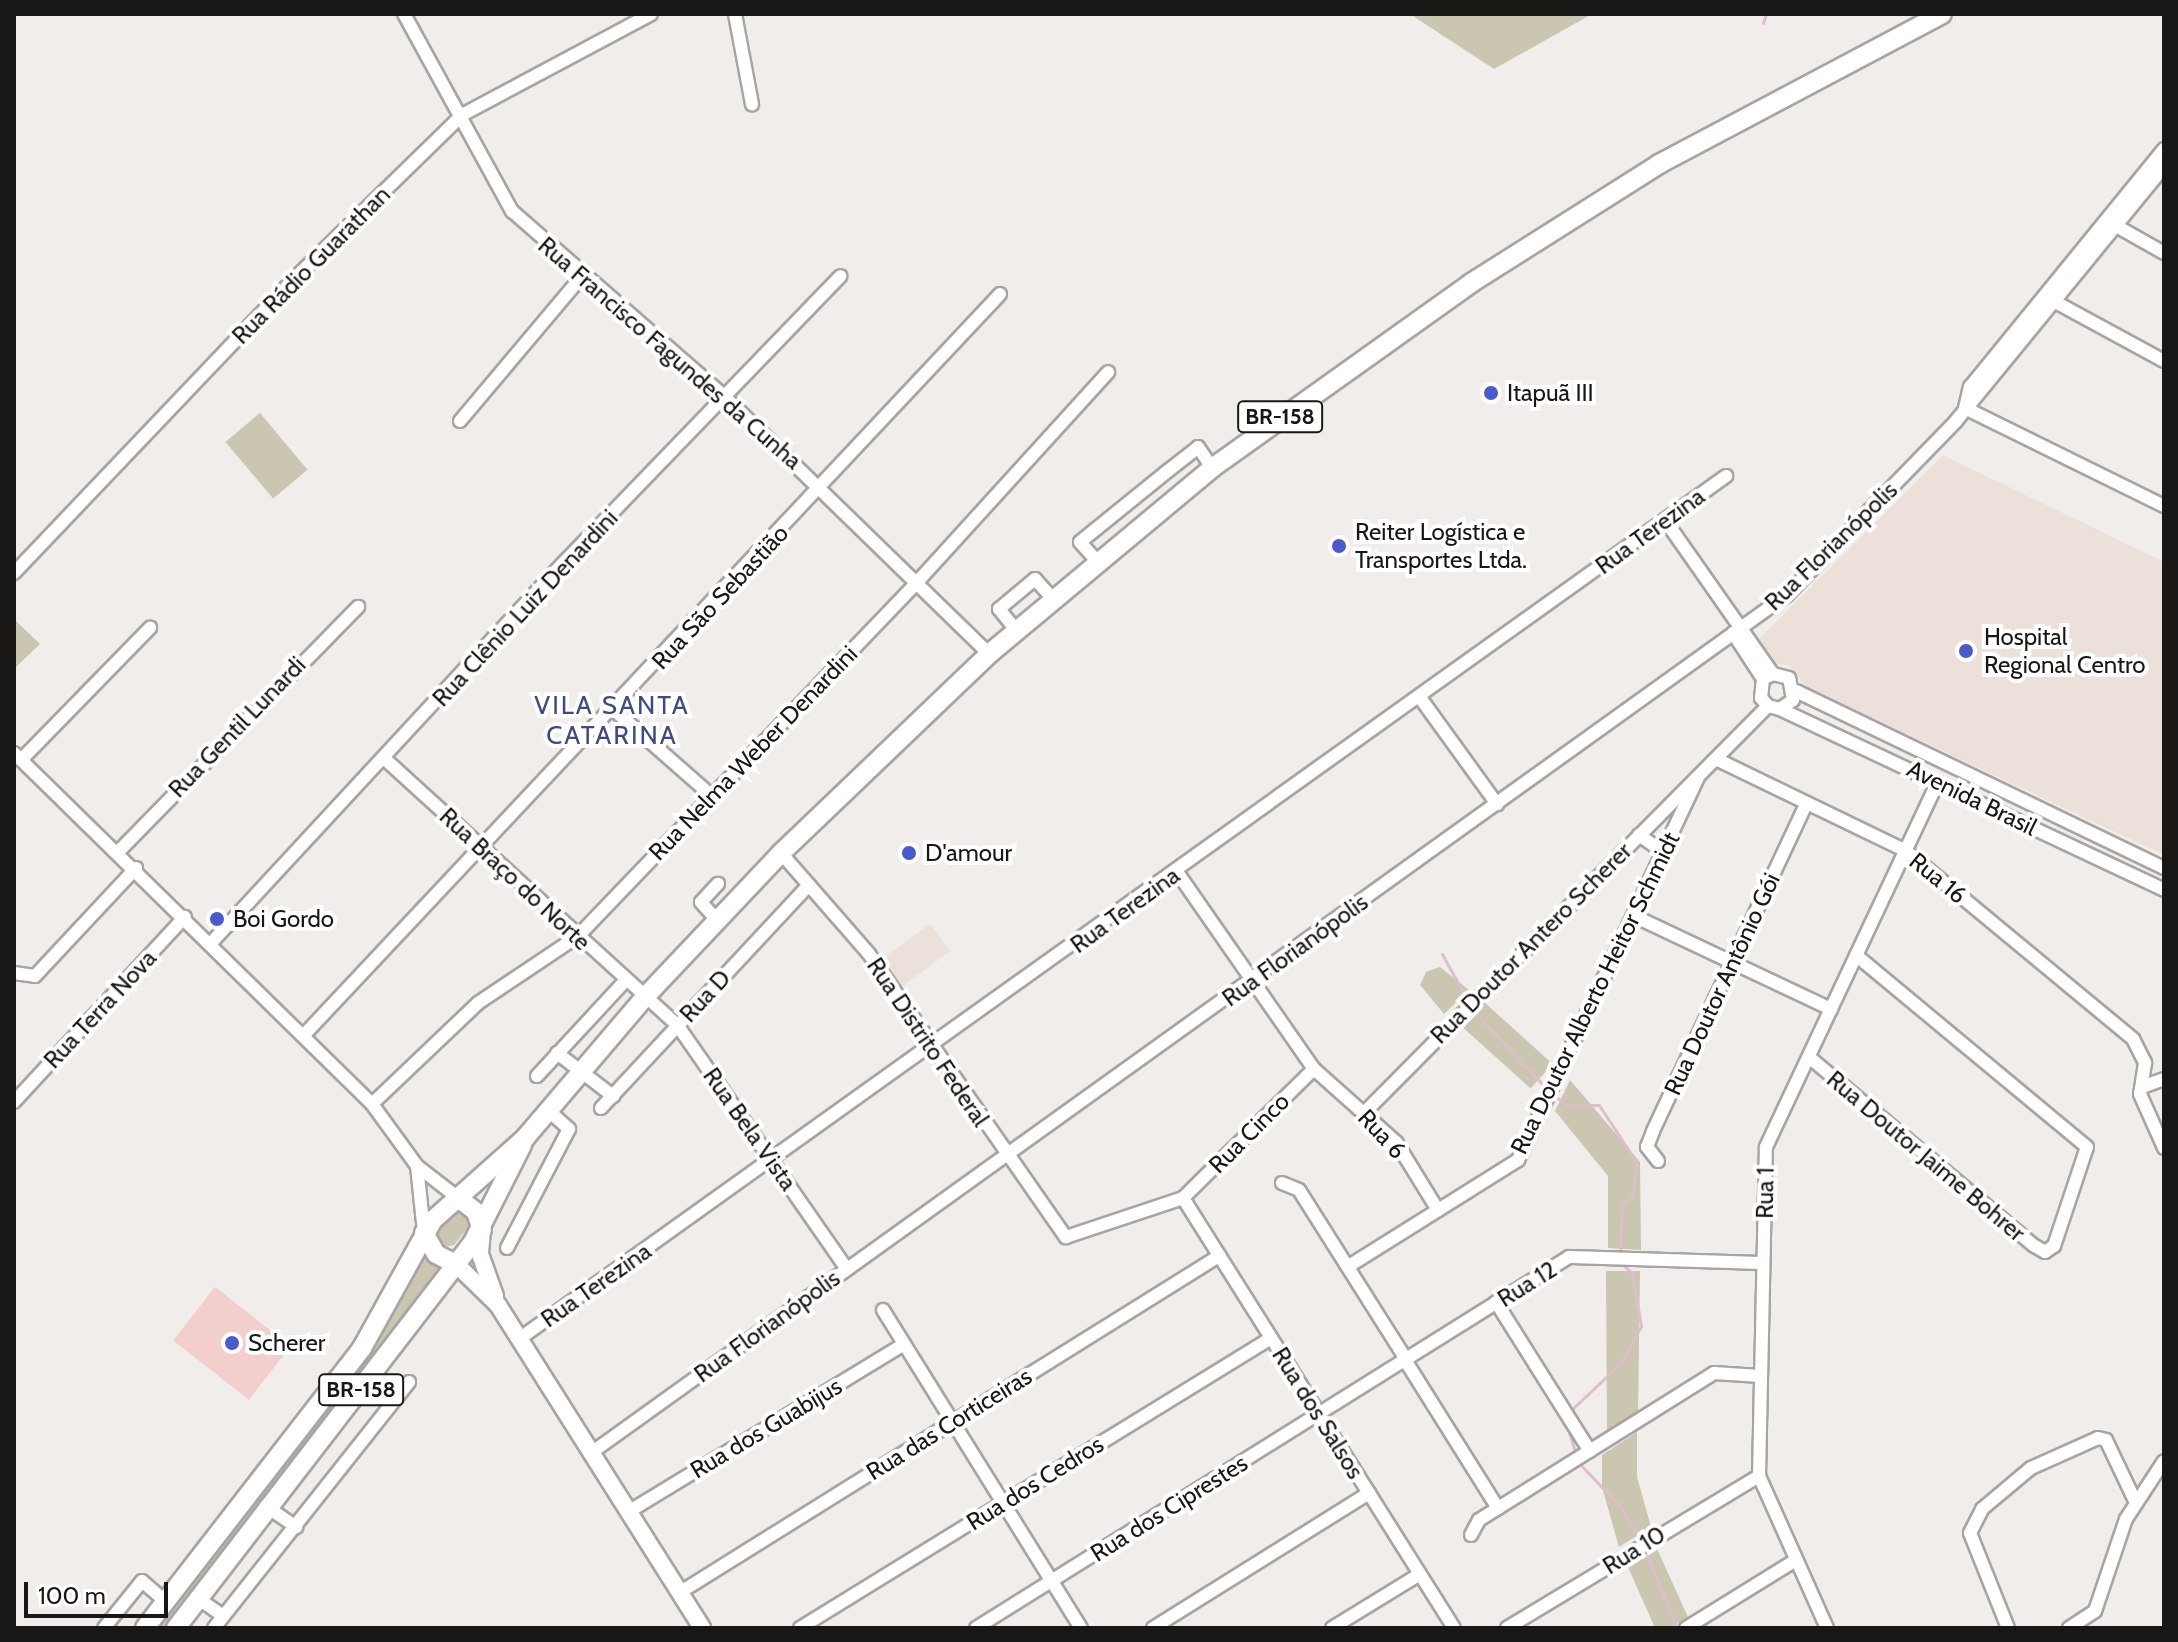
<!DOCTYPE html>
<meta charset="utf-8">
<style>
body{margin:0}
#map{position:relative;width:2178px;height:1642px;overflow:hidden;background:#f1edeb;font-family:Cabin,sans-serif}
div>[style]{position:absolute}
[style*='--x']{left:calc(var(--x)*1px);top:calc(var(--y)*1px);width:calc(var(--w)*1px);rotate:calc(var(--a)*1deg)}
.built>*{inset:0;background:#ece0db;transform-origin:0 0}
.green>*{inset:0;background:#cac6af;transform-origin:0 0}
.stream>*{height:3px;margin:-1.5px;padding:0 1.5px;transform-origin:1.5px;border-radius:1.5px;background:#debecb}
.building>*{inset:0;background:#f2cecd;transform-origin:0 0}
.roads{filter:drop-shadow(2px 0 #a8a4a3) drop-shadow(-2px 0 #a8a4a3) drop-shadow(0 2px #a8a4a3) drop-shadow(0 -2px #a8a4a3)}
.minor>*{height:12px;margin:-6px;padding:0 6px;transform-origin:6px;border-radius:6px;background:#fff}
.major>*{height:16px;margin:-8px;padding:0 8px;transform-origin:8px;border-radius:8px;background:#fff}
.highway>*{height:18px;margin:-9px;padding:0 9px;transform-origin:9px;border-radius:9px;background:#fff}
.dots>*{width:22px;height:22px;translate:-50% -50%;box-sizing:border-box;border:4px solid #fff;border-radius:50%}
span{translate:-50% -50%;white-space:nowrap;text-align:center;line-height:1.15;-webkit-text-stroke:8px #fff;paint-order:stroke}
.shield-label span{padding:2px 6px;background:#fff;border:2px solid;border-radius:6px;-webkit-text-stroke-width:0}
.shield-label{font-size:22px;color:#181716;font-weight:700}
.street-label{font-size:24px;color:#181716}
.poi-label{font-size:24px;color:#181716}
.left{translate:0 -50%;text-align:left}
.neighbourhood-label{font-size:26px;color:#3c4984;letter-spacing:2px}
.frame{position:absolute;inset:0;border:16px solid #181716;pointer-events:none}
.scale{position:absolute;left:24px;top:1582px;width:144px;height:36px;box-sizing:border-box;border:4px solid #181716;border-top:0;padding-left:10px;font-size:24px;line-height:28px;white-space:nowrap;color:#181716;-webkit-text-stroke:6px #fff;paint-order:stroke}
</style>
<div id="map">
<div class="built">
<div style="clip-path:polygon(1943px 455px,2164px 562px,2164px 855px,1807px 687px,1788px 665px,1775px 663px,1759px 639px)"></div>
<div style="left:930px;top:924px;width:34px;height:60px;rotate:54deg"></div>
</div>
<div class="green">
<div style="clip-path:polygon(1410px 14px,1592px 14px,1494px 69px)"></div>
<div style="left:260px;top:413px;width:74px;height:45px;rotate:50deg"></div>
<div style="clip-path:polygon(14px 619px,40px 644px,14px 669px)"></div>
<div style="clip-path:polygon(1440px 967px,1469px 990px,1444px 1014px,1420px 985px,1426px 972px)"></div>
<div style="left:1485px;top:1003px;width:91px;height:33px;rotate:42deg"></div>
<div style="clip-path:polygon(1570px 1080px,1640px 1162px,1641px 1250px,1608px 1248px,1608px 1176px,1555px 1111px)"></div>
<div style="clip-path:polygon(457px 1209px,467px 1212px,470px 1225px,454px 1245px,441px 1248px,436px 1232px)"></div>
<div style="clip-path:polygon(425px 1253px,446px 1266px,168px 1628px,152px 1628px)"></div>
<div style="clip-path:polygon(1606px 1271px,1640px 1271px,1638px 1411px,1607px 1430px)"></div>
<div style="clip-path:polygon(1637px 1432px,1637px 1477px,1651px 1527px,1619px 1547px,1602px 1487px,1602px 1455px)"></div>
<div style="clip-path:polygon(1657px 1549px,1688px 1617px,1670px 1628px,1655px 1628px,1628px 1567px)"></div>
</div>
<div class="stream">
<div style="--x:1763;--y:23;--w:9;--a:-72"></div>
<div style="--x:1442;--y:954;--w:56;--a:61.1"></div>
<div style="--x:1473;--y:1010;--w:107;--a:46.9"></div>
<div style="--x:1552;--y:1094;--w:19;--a:36"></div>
<div style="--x:1567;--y:1105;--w:32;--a:0"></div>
<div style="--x:1599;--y:1105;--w:69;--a:56.8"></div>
<div style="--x:1637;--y:1163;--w:34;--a:98"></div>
<div style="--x:1632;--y:1197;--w:12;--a:149"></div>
<div style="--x:1622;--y:1203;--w:52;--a:92.2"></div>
<div style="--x:1570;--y:1411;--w:70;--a:-43.3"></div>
<div style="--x:1621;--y:1363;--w:42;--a:-61.6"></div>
<div style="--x:1641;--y:1326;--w:54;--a:-99.6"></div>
<div style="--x:1632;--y:1273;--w:15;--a:-138"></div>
<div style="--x:1564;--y:1415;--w:42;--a:73.3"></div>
<div style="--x:1578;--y:1462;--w:59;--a:46.4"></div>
<div style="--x:1619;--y:1505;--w:44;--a:58.8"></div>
<div style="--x:1645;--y:1550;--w:84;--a:67.7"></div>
</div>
<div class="building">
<div style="left:215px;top:1287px;width:96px;height:68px;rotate:38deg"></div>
</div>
<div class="roads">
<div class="minor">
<div style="--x:404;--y:14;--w:225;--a:61.3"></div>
<div style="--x:512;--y:211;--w:284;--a:41.1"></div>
<div style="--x:726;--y:398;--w:367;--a:44.2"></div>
<div style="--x:735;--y:14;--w:92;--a:79.3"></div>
<div style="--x:2111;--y:223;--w:61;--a:29.5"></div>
<div style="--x:2048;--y:298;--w:132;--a:28.5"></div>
<div style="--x:1965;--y:408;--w:22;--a:-77"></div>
<div style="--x:1970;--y:387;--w:307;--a:-50.8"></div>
<div style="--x:1965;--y:408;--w:222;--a:26.2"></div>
<div style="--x:460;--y:421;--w:191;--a:-49.9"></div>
<div style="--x:1665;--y:520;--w:188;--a:55"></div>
<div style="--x:1097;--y:561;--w:25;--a:-132"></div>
<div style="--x:1080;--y:542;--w:114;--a:-39"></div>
<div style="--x:1169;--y:470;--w:37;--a:-38"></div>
<div style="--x:1198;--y:447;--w:25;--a:56"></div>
<div style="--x:14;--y:573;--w:406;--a:-46.4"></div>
<div style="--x:294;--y:279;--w:235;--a:-44.3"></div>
<div style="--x:462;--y:115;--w:214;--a:-28.1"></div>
<div style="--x:1016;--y:630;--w:27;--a:-129"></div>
<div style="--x:999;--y:609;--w:47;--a:-39.8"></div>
<div style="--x:1035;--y:579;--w:25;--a:48"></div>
<div style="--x:1733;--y:633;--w:55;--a:56.9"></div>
<div style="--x:1763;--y:679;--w:19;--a:96"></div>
<div style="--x:1761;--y:698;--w:11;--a:49"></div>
<div style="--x:1768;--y:706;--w:12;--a:14"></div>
<div style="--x:1780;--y:709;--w:16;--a:-35"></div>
<div style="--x:1793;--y:700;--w:22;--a:-100"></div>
<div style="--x:1789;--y:678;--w:16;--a:-166"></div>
<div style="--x:1773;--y:674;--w:11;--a:153"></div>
<div style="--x:1796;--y:691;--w:408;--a:25.7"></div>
<div style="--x:1421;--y:699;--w:130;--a:54.1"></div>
<div style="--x:1780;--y:709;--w:425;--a:25.2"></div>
<div style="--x:614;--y:710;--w:130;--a:41.3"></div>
<div style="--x:14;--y:753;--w:501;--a:44.43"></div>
<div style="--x:372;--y:1104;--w:77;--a:54"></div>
<div style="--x:417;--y:1166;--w:51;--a:37.8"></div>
<div style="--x:1716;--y:759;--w:211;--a:25.8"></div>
<div style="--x:1906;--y:851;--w:295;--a:39.6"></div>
<div style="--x:2133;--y:1039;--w:27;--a:63"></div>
<div style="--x:2145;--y:1063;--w:31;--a:99"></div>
<div style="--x:2140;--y:1094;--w:59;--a:66"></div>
<div style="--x:21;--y:760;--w:185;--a:-45.7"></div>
<div style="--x:386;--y:760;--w:395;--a:42.3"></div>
<div style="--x:678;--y:1026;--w:296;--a:55.2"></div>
<div style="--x:1639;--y:835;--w:29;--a:35"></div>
<div style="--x:119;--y:851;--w:342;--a:-45.6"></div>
<div style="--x:781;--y:853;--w:134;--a:48.9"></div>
<div style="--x:869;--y:954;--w:345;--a:55.2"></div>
<div style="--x:1066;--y:1237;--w:123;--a:-18.4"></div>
<div style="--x:1183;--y:1198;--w:184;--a:-44.6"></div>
<div style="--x:1177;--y:872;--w:240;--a:55.2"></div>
<div style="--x:1314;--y:1069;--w:110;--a:41.7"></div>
<div style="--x:1396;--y:1142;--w:80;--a:58.3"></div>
<div style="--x:1634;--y:916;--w:218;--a:25.3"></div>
<div style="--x:717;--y:920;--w:24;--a:-132"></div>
<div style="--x:701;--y:902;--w:25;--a:-47"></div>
<div style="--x:211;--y:943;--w:496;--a:-47.2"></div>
<div style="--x:548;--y:579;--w:421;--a:-46"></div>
<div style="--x:14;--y:973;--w:21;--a:8"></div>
<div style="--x:35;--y:976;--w:148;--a:-46.9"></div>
<div style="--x:303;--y:1036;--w:1018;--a:-46.79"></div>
<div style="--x:557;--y:1053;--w:71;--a:37.5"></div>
<div style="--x:1809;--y:1057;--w:292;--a:40"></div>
<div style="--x:2033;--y:1245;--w:14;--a:30"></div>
<div style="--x:2045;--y:1252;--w:11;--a:-34"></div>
<div style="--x:2054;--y:1246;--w:104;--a:-71.6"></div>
<div style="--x:2087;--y:1147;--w:300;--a:-140.3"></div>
<div style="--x:537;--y:1076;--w:131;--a:-47.2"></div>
<div style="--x:2142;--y:1087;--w:23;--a:-20"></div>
<div style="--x:14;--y:1102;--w:252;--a:-47.3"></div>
<div style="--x:372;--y:1104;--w:146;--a:-43.6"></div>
<div style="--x:478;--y:1003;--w:120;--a:-33.8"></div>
<div style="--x:578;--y:936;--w:493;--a:-46.2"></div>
<div style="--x:919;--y:580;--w:281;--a:-47.7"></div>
<div style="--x:601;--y:1108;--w:305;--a:-47"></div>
<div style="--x:1364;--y:1113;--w:573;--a:-45.21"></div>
<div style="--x:1658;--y:1161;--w:18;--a:-128"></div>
<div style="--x:1647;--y:1147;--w:17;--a:-69"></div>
<div style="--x:1653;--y:1131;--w:360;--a:-64.9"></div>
<div style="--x:417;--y:1166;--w:67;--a:84"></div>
<div style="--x:1282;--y:1183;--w:18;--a:22"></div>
<div style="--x:1299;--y:1190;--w:200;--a:57.7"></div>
<div style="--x:1183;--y:1198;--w:508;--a:57.78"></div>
<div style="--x:507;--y:1248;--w:134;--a:-62.5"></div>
<div style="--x:569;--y:1129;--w:27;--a:-138"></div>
<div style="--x:1349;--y:1266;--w:199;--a:-32.1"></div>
<div style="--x:1518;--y:1160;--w:422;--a:-64.8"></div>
<div style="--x:1496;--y:1302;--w:176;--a:57.8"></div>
<div style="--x:883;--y:1310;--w:375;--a:58.1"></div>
<div style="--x:519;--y:1339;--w:1484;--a:-35.56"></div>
<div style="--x:1405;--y:1360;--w:175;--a:57.9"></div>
<div style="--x:591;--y:1453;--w:1472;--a:-35.66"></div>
<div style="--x:1787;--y:595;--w:243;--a:-45.8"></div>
<div style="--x:1956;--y:421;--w:328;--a:-50.7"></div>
<div style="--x:266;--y:1506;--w:37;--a:35"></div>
<div style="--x:628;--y:1512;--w:323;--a:-31.3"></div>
<div style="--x:1471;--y:1535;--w:17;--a:-62"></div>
<div style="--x:1479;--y:1520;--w:277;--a:-32"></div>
<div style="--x:1714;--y:1373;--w:46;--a:3.7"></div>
<div style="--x:679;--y:1593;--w:637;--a:-31.97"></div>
<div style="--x:196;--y:1597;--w:33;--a:35"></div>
<div style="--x:104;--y:1628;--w:60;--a:-51"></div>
<div style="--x:142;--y:1581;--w:30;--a:41"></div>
<div style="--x:214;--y:1628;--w:314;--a:-51.6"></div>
<div style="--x:800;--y:1628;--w:553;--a:-31.62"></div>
<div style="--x:976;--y:1628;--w:699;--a:-32.03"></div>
<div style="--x:1569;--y:1257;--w:194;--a:1.8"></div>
<div style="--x:1153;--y:1628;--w:255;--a:-32"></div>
<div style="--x:1332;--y:1628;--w:103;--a:-31.5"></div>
<div style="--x:1507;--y:1628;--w:294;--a:-31.1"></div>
<div style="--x:1686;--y:1628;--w:129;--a:-31.7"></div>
<div style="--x:1827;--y:1628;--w:167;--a:-114.1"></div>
<div style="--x:1759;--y:1476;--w:329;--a:-88.8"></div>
<div style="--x:1766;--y:1147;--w:403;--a:-64.8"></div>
<div style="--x:2008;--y:1628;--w:102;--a:-111.8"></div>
<div style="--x:1970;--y:1533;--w:27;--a:-63"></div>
<div style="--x:1982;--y:1509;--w:64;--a:-39.9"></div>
<div style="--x:2031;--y:1468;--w:73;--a:-24.1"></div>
<div style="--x:2098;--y:1438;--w:8;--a:14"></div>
<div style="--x:2106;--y:1440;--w:70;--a:64.5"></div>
<div style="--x:2069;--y:1628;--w:31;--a:-33"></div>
<div style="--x:2095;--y:1611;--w:97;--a:-71.4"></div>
<div style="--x:2126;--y:1519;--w:69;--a:-56.8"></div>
</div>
<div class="major">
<div style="--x:482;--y:1230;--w:24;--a:95"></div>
<div style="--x:480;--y:1254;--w:45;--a:70.3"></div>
<div style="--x:456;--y:1264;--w:59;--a:44.3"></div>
<div style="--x:498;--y:1305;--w:382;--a:57.7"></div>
</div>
<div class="highway">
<div style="--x:457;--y:1197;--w:24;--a:38"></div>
<div style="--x:476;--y:1212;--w:19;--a:72"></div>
<div style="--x:424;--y:1233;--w:24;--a:60"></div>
<div style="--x:436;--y:1254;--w:22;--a:27"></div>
<div style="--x:145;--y:1628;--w:354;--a:-52.2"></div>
<div style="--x:362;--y:1348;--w:146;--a:-61"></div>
<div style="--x:433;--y:1220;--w:123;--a:-41.7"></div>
<div style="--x:525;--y:1138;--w:184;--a:-49.6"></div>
<div style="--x:644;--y:998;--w:199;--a:-46.6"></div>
<div style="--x:781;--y:853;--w:288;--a:-43.7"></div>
<div style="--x:989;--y:654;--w:290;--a:-39.8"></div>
<div style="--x:1212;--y:468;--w:318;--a:-35.5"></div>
<div style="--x:1471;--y:283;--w:222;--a:-32.3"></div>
<div style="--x:1659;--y:164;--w:320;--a:-27.9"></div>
<div style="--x:176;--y:1628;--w:485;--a:-52.4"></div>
<div style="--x:472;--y:1244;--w:111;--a:-63.2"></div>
</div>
</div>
<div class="dots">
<div style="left:1491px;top:393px;background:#495ace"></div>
<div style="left:1339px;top:546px;background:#495ace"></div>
<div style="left:1966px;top:651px;background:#495ace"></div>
<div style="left:909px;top:853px;background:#495ace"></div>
<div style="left:217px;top:919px;background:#495ace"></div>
<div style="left:232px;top:1343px;background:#495ace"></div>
</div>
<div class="shield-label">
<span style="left:1280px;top:417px">BR-158</span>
<span style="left:361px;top:1390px">BR-158</span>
</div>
<div class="street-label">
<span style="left:311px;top:265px;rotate:-45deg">Rua Rádio Guarathan</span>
<span style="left:670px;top:353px;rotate:41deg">Rua Francisco Fagundes da Cunha</span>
<span style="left:1650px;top:531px;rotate:-36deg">Rua Terezina</span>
<span style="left:1831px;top:546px;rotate:-44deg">Rua Florianópolis</span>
<span style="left:720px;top:597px;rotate:-47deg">Rua São Sebastião</span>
<span style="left:525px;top:608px;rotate:-47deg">Rua Clênio Luiz Denardini</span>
<span style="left:237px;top:727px;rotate:-46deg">Rua Gentil Lunardi</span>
<span style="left:753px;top:753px;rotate:-46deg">Rua Nelma Weber Denardini</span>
<span style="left:1972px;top:798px;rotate:26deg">Avenida Brasil</span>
<span style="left:1938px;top:878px;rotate:39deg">Rua 16</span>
<span style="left:515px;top:879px;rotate:43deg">Rua Braço do Norte</span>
<span style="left:1125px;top:910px;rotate:-36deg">Rua Terezina</span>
<span style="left:1531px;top:943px;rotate:-45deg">Rua Doutor Antero Scherer</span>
<span style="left:1295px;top:950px;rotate:-36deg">Rua Florianópolis</span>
<span style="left:1722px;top:984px;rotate:-65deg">Rua Doutor Antônio Gói</span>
<span style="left:1595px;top:993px;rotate:-64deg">Rua Doutor Alberto Heitor Schmidt</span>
<span style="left:705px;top:996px;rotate:-47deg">Rua D</span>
<span style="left:100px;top:1009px;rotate:-47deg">Rua Terra Nova</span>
<span style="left:928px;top:1042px;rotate:56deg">Rua Distrito Federal</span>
<span style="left:750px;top:1129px;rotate:55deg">Rua Bela Vista</span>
<span style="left:1249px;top:1133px;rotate:-45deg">Rua Cinco</span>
<span style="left:1382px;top:1134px;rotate:47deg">Rua 6</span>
<span style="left:1926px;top:1156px;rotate:40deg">Rua Doutor Jaime Bohrer</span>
<span style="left:1765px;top:1193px;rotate:-89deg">Rua 1</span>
<span style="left:1527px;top:1284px;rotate:-32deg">Rua 12</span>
<span style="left:596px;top:1285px;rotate:-35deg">Rua Terezina</span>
<span style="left:767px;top:1326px;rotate:-36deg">Rua Florianópolis</span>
<span style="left:1318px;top:1413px;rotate:58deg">Rua dos Salsos</span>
<span style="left:949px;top:1424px;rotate:-32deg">Rua das Corticeiras</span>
<span style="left:766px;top:1428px;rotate:-31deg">Rua dos Guabijus</span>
<span style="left:1035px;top:1483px;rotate:-32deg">Rua dos Cedros</span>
<span style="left:1169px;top:1508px;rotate:-32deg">Rua dos Ciprestes</span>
<span style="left:1634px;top:1550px;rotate:-32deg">Rua 10</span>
</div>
<div class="poi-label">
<span class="left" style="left:1507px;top:393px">Itapuã III</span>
<span class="left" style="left:1355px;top:546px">Reiter Logística e<br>Transportes Ltda.</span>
<span class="left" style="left:1984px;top:651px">Hospital<br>Regional Centro</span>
<span class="left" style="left:925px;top:853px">D'amour</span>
<span class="left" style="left:233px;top:919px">Boi Gordo</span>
<span class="left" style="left:248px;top:1343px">Scherer</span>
</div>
<div class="neighbourhood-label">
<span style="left:612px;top:721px">VILA SANTA<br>CATARINA</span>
</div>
<div class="frame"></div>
<div class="scale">100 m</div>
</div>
